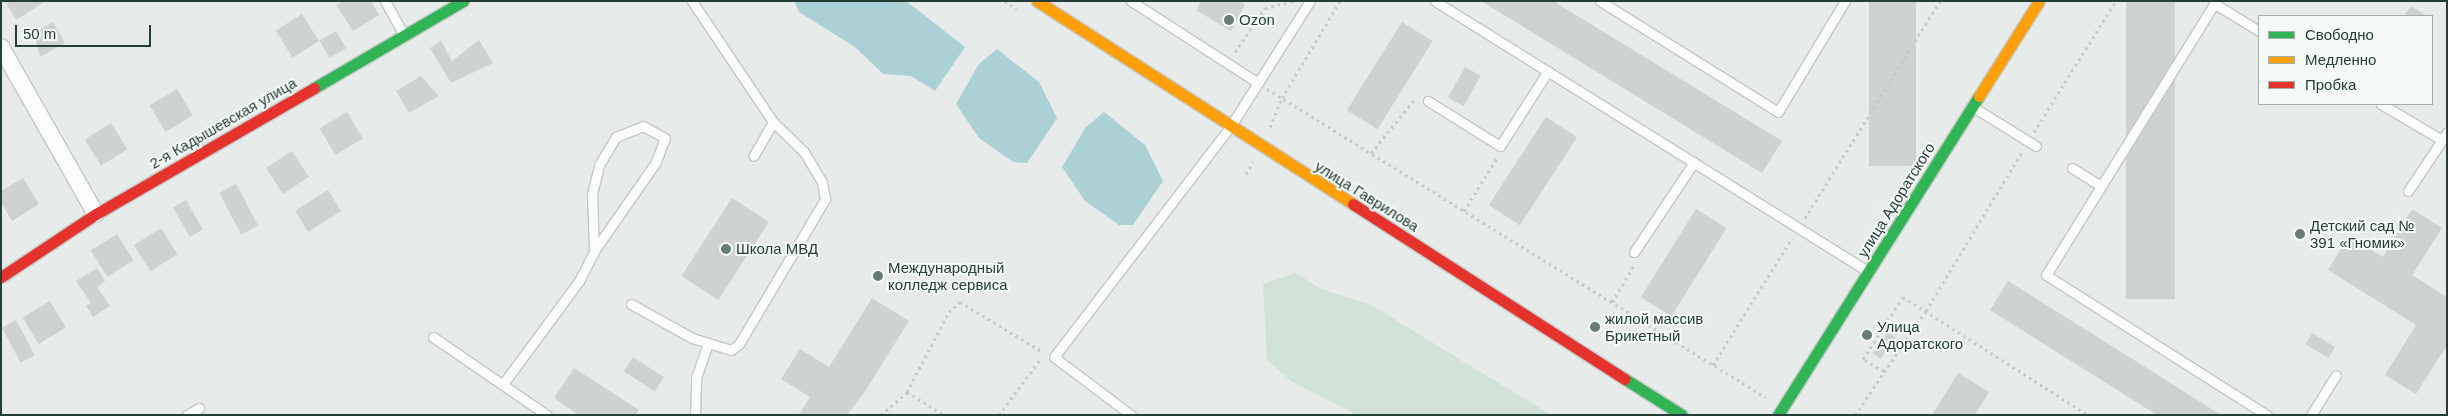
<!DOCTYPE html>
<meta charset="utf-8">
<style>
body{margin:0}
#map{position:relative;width:2448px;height:416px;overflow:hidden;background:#e7ebe9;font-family:Helvetica,sans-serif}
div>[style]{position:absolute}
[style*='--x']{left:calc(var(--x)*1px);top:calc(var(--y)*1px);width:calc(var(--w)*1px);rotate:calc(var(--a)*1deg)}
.green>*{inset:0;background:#d1e3d6}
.water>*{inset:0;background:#abd0d6}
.building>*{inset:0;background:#ced2d0;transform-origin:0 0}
.path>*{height:3px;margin-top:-1.5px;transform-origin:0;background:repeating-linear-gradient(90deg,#c2cbc7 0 2.5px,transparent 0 6.5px)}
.roads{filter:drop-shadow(1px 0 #c4c8c6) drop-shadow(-1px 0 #c4c8c6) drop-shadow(0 1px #c4c8c6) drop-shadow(0 -1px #c4c8c6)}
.lane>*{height:9px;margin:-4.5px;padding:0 4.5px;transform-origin:4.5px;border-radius:4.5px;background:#fbfcfc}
.street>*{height:16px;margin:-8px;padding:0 8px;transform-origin:8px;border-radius:8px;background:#fbfcfc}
.fast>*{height:11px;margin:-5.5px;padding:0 5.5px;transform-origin:5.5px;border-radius:5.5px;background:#30b455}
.slow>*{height:11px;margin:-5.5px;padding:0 5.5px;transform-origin:5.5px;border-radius:5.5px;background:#ff9f0a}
.jam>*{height:11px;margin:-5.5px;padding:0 5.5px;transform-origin:5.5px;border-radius:5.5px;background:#e5322d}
.dots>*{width:14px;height:14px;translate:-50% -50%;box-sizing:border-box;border:2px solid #f5faf7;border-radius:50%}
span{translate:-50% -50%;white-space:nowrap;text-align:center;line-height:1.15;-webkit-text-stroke:4px #f5faf7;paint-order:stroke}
.poi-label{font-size:15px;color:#253e37}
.left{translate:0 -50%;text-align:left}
.street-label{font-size:15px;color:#253e37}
.frame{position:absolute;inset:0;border:2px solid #253e37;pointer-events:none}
.legend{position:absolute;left:2258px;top:15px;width:175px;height:90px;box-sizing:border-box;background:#f5faf7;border:1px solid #a2afaa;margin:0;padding:6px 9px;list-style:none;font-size:15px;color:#253e37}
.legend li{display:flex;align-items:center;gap:10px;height:25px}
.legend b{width:25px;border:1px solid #a2afaa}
.scale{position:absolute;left:15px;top:25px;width:136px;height:22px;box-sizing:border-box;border:2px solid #253e37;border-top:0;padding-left:6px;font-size:15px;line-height:18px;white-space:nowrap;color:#253e37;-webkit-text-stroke:4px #f5faf7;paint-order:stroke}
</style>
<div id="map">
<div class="green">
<div style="clip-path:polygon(1296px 273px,1321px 289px,1371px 305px,1551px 415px,1357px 415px,1291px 381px,1267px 360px,1263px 284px)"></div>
</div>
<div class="water">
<div style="clip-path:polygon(794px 1px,906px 1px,965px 47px,935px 91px,911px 76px,883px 74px,855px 47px,799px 12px)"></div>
<div style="clip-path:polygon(997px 49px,1039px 82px,1057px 118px,1027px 163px,1013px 162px,979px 138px,956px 104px,979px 64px)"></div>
<div style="clip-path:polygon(1104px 112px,1145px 145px,1163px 181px,1133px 225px,1119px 225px,1085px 201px,1062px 167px,1086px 127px)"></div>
</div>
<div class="building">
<div style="clip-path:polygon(5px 1px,42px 1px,43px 3px,16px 20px)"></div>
<div style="clip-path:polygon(343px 1px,371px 1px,379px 15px,353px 31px,336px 5px)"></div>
<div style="clip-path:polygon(1201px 1px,1239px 1px,1245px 5px,1231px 31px,1196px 10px)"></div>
<div style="clip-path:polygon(1481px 1px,1553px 1px,1782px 141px,1762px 173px)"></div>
<div style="left:1869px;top:1px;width:47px;height:165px"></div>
<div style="left:2126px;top:1px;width:49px;height:298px"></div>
<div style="clip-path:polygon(2411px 6px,2427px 16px,2404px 16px)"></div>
<div style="left:302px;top:14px;width:32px;height:31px;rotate:58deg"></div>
<div style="clip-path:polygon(53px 22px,65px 43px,40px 57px,34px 33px)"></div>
<div style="left:1402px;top:22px;width:36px;height:104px;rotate:32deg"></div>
<div style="left:336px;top:31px;width:20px;height:19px;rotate:60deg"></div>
<div style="clip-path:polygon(479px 40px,493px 63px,451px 83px,430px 48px,441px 41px,452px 61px)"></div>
<div style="left:1465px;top:67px;width:18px;height:35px;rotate:29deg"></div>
<div style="clip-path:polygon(421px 76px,439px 96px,409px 113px,396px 91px)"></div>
<div style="left:177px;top:89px;width:31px;height:32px;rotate:59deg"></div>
<div style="left:347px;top:112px;width:31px;height:32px;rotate:59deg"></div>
<div style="left:1546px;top:117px;width:37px;height:105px;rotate:33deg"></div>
<div style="left:111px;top:123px;width:31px;height:31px;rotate:58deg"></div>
<div style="left:292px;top:151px;width:31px;height:31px;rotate:57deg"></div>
<div style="clip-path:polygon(23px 178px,39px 204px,12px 221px,1px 203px,1px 191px)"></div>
<div style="left:236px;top:184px;width:47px;height:19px;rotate:62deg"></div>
<div style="left:328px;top:190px;width:25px;height:39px;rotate:58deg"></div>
<div style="left:732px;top:198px;width:44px;height:93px;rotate:33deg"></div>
<div style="left:186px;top:200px;width:34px;height:15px;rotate:60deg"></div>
<div style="left:1696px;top:209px;width:36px;height:104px;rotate:32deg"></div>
<div style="clip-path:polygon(2412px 209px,2442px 228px,2412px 275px,2447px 297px,2447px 345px,2416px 394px,2385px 375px,2416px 325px,2328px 270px,2349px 236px,2383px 257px)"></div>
<div style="left:161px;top:228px;width:31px;height:32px;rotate:58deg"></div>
<div style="left:117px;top:234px;width:31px;height:31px;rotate:58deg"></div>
<div style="clip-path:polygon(97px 268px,105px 281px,97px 287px,110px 306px,93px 317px,86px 306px,91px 303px,76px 281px)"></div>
<div style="clip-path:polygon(2008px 281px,2142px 365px,2221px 415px,2157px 415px,1990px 310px)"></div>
<div style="clip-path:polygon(872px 298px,909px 321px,864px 393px,847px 415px,799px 415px,810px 397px,781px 379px,800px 349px,829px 367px)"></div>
<div style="left:50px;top:301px;width:31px;height:32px;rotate:59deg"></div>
<div style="left:16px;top:320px;width:40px;height:16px;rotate:62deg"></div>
<div style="left:1888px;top:332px;width:10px;height:26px;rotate:37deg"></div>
<div style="left:2312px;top:333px;width:27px;height:13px;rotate:31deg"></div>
<div style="left:633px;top:357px;width:37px;height:17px;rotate:33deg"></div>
<div style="clip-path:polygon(574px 368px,639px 410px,635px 415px,579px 415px,554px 398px)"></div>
<div style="clip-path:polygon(1958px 373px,1989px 392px,1975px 415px,1932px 415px)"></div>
</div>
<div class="path">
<div style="--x:1005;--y:1;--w:14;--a:34"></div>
<div style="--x:1235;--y:52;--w:53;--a:-55.7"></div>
<div style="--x:1265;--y:8;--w:29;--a:-14"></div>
<div style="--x:1267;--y:89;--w:586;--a:31.74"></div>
<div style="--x:1270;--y:127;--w:31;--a:-68"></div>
<div style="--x:1282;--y:98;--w:113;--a:-59.1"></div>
<div style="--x:2034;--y:132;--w:155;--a:-58"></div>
<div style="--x:1371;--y:153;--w:70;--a:-50.8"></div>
<div style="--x:1246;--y:174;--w:14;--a:-60"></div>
<div style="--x:1464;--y:211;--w:62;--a:-58.1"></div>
<div style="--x:1805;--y:218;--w:256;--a:-58.1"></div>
<div style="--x:1612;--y:302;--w:44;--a:-58.8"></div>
<div style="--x:1713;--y:365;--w:150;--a:-58.1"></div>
<div style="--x:1884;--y:371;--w:24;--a:-150"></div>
<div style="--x:1863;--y:359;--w:74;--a:-57.2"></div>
<div style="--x:1903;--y:297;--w:219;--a:32.5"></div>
<div style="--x:907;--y:392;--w:90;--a:-62.3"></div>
<div style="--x:949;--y:312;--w:15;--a:-42"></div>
<div style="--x:960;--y:302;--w:97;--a:31.1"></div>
<div style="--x:881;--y:415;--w:35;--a:-41"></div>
<div style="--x:907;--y:392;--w:44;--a:31.9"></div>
<div style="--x:999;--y:415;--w:71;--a:-53.6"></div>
<div style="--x:1855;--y:415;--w:126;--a:-55.7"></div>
<div style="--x:1926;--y:311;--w:186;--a:-58.9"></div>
</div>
<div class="roads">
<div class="lane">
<div style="--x:385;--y:1;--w:38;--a:61"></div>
<div style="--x:692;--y:1;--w:146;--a:56.2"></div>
<div style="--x:773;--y:122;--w:39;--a:120"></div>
<div style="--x:1131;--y:1;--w:151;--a:32.8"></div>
<div style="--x:1435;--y:1;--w:512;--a:31.98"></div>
<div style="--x:1600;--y:1;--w:210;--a:31.9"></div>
<div style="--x:1778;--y:112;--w:130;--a:-58.9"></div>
<div style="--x:2216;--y:1;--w:322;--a:121.8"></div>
<div style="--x:2046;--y:275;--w:262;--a:32.4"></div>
<div style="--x:2215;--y:4;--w:52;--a:31.5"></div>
<div style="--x:1428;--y:101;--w:85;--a:32"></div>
<div style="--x:1500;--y:146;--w:89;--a:-57.4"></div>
<div style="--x:2381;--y:104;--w:71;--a:30.5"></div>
<div style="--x:2442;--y:140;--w:9;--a:-58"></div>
<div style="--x:1973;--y:107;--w:74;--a:31.8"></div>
<div style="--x:2072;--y:168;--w:34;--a:32"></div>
<div style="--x:2408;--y:191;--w:61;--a:-56.3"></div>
<div style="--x:1634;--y:252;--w:108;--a:-56.3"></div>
<div style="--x:631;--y:304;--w:70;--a:29.1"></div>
<div style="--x:692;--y:338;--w:41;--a:17.1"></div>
<div style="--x:731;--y:350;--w:10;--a:-37"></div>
<div style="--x:739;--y:344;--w:169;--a:-59.3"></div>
<div style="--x:825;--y:199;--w:17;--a:-100"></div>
<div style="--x:822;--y:182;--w:35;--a:-121"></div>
<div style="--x:804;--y:152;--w:43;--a:-135.9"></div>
<div style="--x:433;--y:337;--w:138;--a:34.4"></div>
<div style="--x:503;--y:384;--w:128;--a:-53.6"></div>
<div style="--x:579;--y:281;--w:34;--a:-63"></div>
<div style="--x:594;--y:251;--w:57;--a:-92"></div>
<div style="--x:592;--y:194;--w:30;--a:-76"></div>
<div style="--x:599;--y:165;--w:33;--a:-59"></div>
<div style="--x:616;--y:137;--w:29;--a:-22"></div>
<div style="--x:643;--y:126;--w:25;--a:29"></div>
<div style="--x:665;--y:138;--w:26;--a:111"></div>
<div style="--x:656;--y:162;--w:108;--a:124.9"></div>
<div style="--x:187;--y:415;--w:14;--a:-30"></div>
<div style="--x:695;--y:415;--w:37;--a:-88"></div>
<div style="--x:696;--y:378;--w:37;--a:-71"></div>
<div style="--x:1131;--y:415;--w:96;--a:-143"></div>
<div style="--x:1054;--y:357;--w:290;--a:-52.6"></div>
<div style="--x:1230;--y:127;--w:149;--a:-57.6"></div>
<div style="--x:2311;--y:415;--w:47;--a:-58"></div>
</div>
<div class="street">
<div style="--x:1;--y:47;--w:192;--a:60.4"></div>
</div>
<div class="fast">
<div style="--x:314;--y:88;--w:173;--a:-30.3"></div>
<div style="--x:1625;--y:379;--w:67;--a:32.3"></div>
<div style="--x:1778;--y:415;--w:377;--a:-57.8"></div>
</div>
<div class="slow">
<div style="--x:1037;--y:1;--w:376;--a:32.7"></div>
<div style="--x:1979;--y:96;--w:112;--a:-57.7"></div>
</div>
<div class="jam">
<div style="--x:1353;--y:204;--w:323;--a:32.8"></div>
<div style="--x:1;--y:277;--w:114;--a:-33.6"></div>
<div style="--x:96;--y:214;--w:252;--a:-30"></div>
</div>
</div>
<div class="dots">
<div style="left:1229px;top:20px;background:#697b75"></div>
<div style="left:2300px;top:234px;background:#697b75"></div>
<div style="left:726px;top:249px;background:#697b75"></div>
<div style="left:878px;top:276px;background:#697b75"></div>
<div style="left:1595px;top:327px;background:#697b75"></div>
<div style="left:1867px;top:335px;background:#697b75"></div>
</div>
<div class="poi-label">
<span class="left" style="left:1239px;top:20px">Ozon</span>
<span class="left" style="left:2310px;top:234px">Детский сад №<br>391 «Гномик»</span>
<span class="left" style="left:736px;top:249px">Школа МВД</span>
<span class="left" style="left:888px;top:276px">Международный<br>колледж сервиса</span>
<span class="left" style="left:1605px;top:327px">жилой массив<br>Брикетный</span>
<span class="left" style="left:1877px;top:335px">Улица<br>Адоратского</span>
</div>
<div class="street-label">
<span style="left:223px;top:123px;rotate:-30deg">2-я Кадышевская улица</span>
<span style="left:1367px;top:196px;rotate:32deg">улица Гаврилова</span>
<span style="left:1896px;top:200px;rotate:-58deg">улица Адоратского</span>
</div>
<div class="frame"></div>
<ul class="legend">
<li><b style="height:6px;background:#30b455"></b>Свободно</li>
<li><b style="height:6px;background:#ff9f0a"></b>Медленно</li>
<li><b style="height:6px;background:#e5322d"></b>Пробка</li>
</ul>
<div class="scale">50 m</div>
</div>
